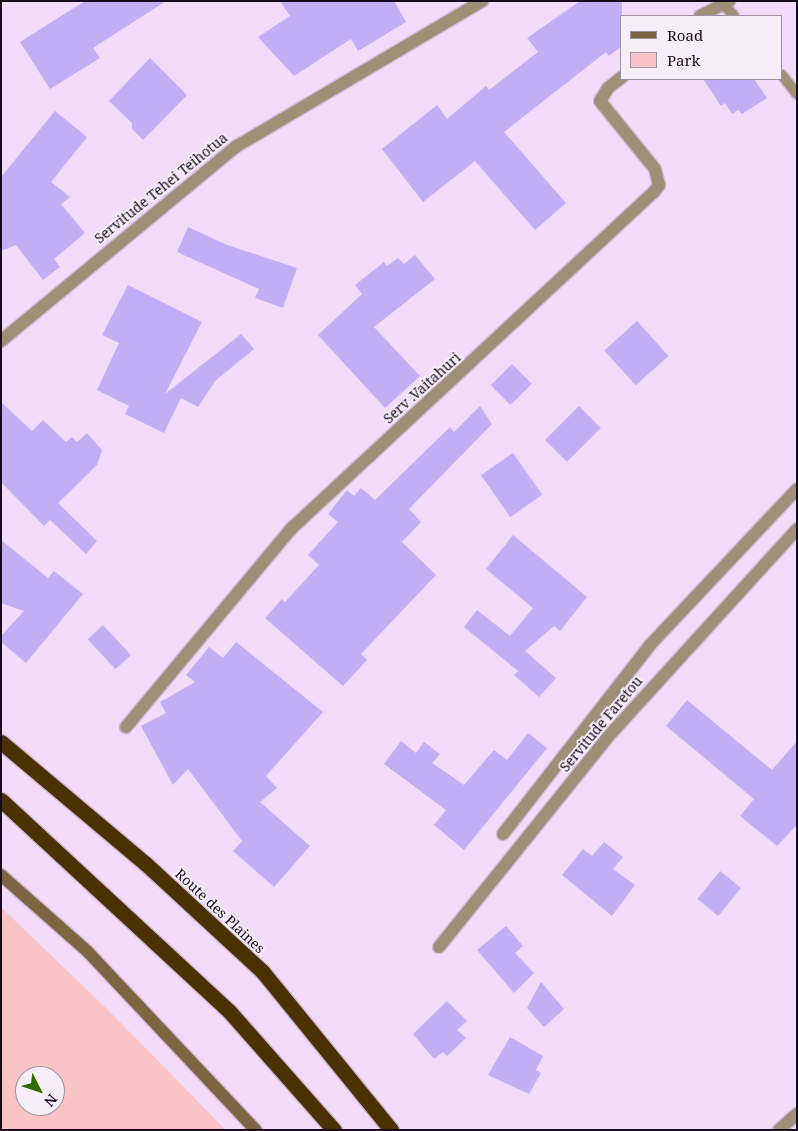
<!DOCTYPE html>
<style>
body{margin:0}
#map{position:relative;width:798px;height:1131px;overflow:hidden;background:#f3dbfc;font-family:"Noto Serif",serif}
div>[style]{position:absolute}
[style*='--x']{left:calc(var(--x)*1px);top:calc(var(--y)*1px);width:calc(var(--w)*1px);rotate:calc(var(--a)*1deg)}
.green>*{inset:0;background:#fac4c6}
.building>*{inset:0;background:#c2aef5;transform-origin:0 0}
.roads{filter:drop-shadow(1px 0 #d0bad8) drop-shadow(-1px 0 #d0bad8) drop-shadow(0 1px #d0bad8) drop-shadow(0 -1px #d0bad8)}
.lane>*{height:10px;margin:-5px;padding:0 5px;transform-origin:5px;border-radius:5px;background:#9f8f77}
.street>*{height:12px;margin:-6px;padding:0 6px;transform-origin:6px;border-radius:6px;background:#9f8f77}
.secondary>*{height:12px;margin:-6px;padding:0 6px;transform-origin:6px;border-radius:6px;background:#7d6542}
.highway>*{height:15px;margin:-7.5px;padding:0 7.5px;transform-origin:7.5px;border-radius:7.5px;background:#4b3101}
span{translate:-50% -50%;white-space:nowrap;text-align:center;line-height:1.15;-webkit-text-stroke:4px #f7eefa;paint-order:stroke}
.street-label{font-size:14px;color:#190b1e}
.frame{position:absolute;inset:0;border:2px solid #190b1e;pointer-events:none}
.legend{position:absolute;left:620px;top:15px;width:162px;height:65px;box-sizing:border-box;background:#f7eefa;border:1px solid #9e93a2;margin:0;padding:6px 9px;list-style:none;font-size:15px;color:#190b1e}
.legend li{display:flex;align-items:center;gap:10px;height:25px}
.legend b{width:25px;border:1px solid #9e93a2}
.north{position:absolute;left:15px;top:1066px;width:50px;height:50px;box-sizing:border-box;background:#f7eefa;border:1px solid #9e93a2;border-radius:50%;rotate:131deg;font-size:14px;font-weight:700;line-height:20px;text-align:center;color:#190b1e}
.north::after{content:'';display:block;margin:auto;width:18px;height:22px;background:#306d00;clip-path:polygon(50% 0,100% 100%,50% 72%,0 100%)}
</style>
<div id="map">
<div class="green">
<div style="clip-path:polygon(evenodd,1px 907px,109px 1011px,226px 1130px,1px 1130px,1px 907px,25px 1076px,55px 1076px,55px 1106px,25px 1106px,25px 1076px)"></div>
</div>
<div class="building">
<div style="clip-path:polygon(85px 1px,166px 1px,93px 48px,100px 58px,50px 89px,20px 42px)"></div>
<div style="clip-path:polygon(280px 1px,394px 1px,406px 22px,358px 51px,351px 39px,294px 76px,258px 37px,290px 16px)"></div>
<div style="clip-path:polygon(580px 1px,622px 1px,622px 46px,609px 56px,606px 52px,504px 132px,566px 203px,535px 230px,475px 161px,423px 202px,382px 149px,437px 105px,447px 119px,486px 86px,489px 90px,538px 52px,527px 38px)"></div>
<div style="clip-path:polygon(150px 58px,187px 95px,143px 140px,132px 129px,132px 123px,109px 101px)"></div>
<div style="clip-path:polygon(703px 79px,754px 79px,767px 98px,742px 114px,738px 110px,732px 114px,725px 103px,721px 106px)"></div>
<div style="clip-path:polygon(55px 111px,87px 137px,51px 182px,70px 197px,61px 204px,85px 233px,54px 259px,60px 267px,43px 280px,16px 245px,1px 251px,1px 177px)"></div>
<div style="clip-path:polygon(188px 227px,227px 245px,297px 268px,283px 308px,255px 298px,259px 289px,177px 252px)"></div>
<div style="clip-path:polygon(415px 255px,435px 279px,374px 327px,420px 376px,385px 408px,318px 335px,362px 294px,355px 285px,384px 262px,387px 266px,398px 258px,404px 264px)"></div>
<div style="clip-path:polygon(128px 285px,202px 322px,165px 394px,241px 334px,254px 349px,215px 381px,198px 407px,181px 398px,164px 433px,125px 414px,129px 406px,97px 390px,119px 343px,102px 335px)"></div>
<div style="left:637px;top:321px;width:47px;height:44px;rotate:48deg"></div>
<div style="left:512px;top:364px;width:28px;height:30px;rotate:45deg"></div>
<div style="clip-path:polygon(1px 402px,32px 431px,43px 420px,66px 442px,72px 437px,77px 442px,87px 433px,102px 450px,97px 465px,58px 503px,97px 541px,86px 554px,50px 520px,44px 526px,1px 482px)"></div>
<div style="clip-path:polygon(480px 406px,492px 424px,409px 509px,421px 522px,402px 542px,436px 575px,361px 654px,367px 660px,343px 686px,265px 618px,282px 599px,285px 602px,319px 565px,308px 555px,338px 522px,328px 514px,347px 490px,354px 496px,361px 488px,375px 500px,450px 427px,454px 432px)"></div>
<div style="left:579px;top:406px;width:31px;height:48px;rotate:45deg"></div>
<div style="left:513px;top:453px;width:51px;height:39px;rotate:55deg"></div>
<div style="clip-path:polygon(513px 535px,587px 597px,560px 631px,554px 626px,525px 651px,556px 678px,539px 697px,514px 675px,518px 671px,464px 627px,477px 610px,510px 636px,533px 608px,486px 569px)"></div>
<div style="clip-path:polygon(1px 540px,48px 578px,54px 571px,83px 594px,26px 663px,1px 642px,1px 636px,24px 611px,1px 603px)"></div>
<div style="left:103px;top:625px;width:41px;height:21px;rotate:47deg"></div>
<div style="clip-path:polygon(236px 642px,323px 712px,266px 776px,277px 788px,260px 802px,310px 846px,274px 887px,233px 851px,242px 841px,188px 769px,173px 785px,141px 726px,166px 713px,160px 702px,195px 682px,186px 675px,209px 647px,223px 658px)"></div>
<div style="clip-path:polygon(687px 700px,772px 770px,797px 741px,797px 825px,777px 846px,740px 816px,754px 799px,666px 726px)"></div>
<div style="clip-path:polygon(528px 733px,547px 748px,464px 850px,434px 825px,446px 810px,384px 764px,401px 741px,416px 753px,424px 742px,440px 754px,432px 763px,464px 785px,494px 750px,507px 760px)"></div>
<div style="clip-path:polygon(604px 842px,623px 857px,613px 869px,635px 885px,612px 916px,562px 875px,583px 849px,592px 856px)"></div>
<div style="left:720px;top:871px;width:27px;height:36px;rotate:39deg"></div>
<div style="clip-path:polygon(506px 926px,523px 946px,515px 953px,534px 973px,514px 993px,477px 950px)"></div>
<div style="clip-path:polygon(541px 982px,564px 1009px,544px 1027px,527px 1008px)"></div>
<div style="clip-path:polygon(447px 1001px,467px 1021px,457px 1030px,466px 1038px,447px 1056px,443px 1052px,434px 1059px,413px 1034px)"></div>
<div style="clip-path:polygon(510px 1037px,543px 1056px,536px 1070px,541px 1073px,529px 1094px,488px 1075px)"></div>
</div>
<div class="roads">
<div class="lane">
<div style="--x:723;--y:4;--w:16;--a:47"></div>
<div style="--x:782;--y:75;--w:24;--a:52"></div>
</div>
<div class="street">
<div style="--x:700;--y:16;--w:33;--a:-27"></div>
<div style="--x:1;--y:341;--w:306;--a:-39.6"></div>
<div style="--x:237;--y:146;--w:285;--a:-30.6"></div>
<div style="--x:126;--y:727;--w:258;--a:-50.2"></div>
<div style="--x:291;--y:529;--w:495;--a:-42.9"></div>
<div style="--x:654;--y:192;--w:9;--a:-54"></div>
<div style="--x:659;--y:185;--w:16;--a:-104"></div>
<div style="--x:655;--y:169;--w:87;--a:-129"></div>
<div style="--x:600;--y:101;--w:15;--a:-58"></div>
<div style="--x:608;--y:88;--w:18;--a:-38"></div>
<div style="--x:503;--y:834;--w:239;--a:-52.1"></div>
<div style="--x:650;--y:645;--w:214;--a:-46.7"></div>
<div style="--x:439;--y:947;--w:267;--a:-51.2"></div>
<div style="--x:606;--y:739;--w:284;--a:-47.7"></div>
<div style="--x:779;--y:1130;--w:24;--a:-42"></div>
</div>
<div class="secondary">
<div style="--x:1;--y:875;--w:116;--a:41.5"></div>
<div style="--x:88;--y:952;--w:245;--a:46.7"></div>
</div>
<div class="highway">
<div style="--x:1;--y:742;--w:189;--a:40.1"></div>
<div style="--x:146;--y:864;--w:158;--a:42.7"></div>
<div style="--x:262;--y:971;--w:205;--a:50.9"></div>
<div style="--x:1;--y:800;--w:311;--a:42.8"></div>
<div style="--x:229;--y:1011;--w:159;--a:48.6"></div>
</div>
</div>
<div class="street-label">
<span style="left:161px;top:188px;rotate:-39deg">Servitude Tehei Teihotua</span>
<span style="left:422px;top:388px;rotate:-42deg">Serv .Vaitahuri</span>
<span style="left:601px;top:724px;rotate:-50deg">Servitude Faretou</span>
<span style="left:220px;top:911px;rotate:43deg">Route des Plaines</span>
</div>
<div class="frame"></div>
<ul class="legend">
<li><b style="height:6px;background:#7d6542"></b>Road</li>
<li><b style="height:14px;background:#fac4c6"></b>Park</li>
</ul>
<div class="north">N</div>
</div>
